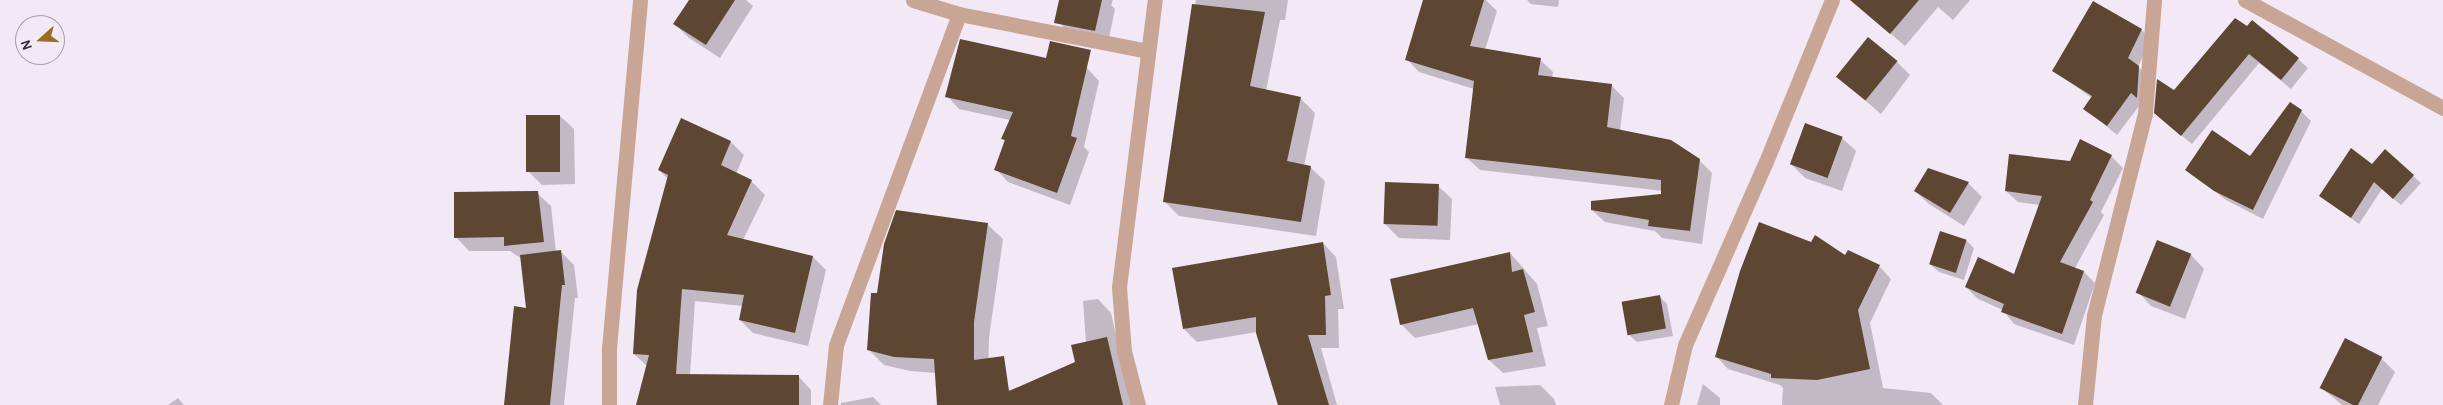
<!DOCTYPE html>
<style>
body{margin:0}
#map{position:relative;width:2443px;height:405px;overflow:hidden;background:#f3e8f6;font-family:"Alegreya Sans",sans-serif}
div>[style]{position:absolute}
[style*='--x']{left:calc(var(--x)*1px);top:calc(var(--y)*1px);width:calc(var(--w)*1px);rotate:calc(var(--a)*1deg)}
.shadow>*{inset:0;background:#0003}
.building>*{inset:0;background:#5e4732;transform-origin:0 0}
.street>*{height:15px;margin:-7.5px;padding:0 7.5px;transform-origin:7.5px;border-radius:7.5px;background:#c9a596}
span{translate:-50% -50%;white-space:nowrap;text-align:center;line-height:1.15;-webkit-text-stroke:5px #f3e8f6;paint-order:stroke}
.north{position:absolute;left:15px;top:15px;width:50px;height:50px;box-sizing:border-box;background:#f3e8f6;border:1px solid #a69ea8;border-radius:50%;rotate:250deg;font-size:14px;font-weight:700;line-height:20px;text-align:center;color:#332e34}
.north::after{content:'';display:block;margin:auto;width:18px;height:22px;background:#9d6c20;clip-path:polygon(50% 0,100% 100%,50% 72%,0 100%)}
</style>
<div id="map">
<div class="shadow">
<div style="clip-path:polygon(691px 0,746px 0,753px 6px,720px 58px,689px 38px,675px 24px)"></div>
<div style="clip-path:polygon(1060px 0,1113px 0,1111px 5px,1115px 9px,1108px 43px,1068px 32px,1056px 19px)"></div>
<div style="clip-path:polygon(1196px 0,1288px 0,1285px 20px,1280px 20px,1266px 91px,1300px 98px,1315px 113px,1304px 166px,1310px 167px,1325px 181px,1316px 236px,1179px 216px,1165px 202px)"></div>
<div style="clip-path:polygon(1425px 0,1486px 0,1497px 11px,1485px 50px,1540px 60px,1553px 72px,1552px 78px,1611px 85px,1624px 98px,1620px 131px,1699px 160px,1712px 173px,1702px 244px,1662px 238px,1655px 231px,1605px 222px,1592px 210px,1662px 195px,1663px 191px,1480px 170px,1467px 158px,1474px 89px,1419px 72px,1407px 59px)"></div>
<div style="clip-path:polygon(1527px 0,1559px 0,1558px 7px,1531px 4px)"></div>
<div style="clip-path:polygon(1870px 0,1970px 0,1953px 20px,1938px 7px,1905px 46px,1862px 9px)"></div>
<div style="clip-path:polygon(2235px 19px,2298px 59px,2308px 68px,2291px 89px,2259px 63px,2192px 144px,2166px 122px,2174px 92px)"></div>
<div style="clip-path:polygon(2142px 30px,2151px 40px,2138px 67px,2149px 77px,2142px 102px,2117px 135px,2085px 108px,2092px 98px,2054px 71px)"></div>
<div style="clip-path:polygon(1897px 62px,1910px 75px,1881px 114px,1838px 77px)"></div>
<div style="clip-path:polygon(1087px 68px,1099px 81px,1084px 147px,1089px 152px,1070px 205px,1008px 182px,996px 169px,1010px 120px,959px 109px,947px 96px)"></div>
<div style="clip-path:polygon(2301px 111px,2311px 121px,2263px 219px,2226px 200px,2187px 169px,2250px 158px)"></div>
<div style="clip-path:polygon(560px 116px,574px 129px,575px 184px,542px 185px,528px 171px)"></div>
<div style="clip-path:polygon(1842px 138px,1856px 151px,1842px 191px,1805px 178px,1791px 164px)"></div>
<div style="clip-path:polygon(731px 142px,744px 155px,736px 174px,751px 181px,765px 195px,743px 240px,813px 257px,826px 270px,808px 346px,753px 333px,740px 320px,743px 306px,695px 301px,690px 375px,798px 376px,811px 390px,811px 405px,637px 405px,647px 366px,634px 354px,668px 179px,659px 170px)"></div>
<div style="clip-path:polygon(2111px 156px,2123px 168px,2101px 212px,2104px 215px,2075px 268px,2084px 272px,2095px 283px,2074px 345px,2014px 324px,2003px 310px,1978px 299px,1966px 287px,2015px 276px,2040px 205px,2018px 202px,2006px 191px,2070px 162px)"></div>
<div style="clip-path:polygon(2372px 165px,2413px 176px,2421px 183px,2401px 205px,2382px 189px,2359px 224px,2321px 196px)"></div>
<div style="clip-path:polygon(1929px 169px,1968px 183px,1982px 197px,1964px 226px,1929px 204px,1915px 191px)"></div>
<div style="clip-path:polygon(1438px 186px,1452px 199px,1450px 240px,1399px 238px,1385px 224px)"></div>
<div style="clip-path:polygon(537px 193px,551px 206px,556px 252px,560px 251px,574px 265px,578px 298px,575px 298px,564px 405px,506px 405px,527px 309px,522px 259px,510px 251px,469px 251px,456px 237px)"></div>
<div style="clip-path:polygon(987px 224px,1003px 239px,989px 338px,988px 377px,910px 371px,884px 365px,869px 350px,878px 294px)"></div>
<div style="clip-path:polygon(1967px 241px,1974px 248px,1964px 280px,1939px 272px,1931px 265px)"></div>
<div style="clip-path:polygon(2157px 242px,2191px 255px,2204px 269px,2185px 319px,2151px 306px,2138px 292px)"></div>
<div style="clip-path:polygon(1323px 243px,1336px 257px,1344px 309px,1338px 309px,1339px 348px,1321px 348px,1337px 405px,1279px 405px,1257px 332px,1197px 342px,1184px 329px)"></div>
<div style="clip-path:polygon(1510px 253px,1537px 284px,1548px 326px,1537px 328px,1546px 366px,1503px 373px,1489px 360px,1479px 324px,1415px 338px,1402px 325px,1392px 280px)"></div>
<div style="clip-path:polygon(1846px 256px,1879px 266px,1891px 279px,1870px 323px,1883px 388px,1931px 393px,1943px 405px,1782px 405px,1783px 388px,1780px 385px,1728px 369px,1716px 356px)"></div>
<div style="clip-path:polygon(1660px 297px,1667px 304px,1673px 336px,1637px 342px,1629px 335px)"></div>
<div style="clip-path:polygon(1098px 299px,1111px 313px,1132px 405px,934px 405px,1008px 388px,1011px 391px,1080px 372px,1086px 343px,1083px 301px)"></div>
<div style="clip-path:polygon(2381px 358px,2395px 372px,2378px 405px,2342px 405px,2322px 388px)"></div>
<div style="clip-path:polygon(1703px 384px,1720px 398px,1720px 405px,1697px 405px)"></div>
<div style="clip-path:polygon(1540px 385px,1554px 399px,1556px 405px,1500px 405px,1495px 387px)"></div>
<div style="clip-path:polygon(873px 397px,881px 405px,841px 405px,841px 403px)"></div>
<div style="clip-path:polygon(178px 398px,184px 405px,168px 405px)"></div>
</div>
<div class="building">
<div style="clip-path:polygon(689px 0,735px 0,706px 45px,673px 24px)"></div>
<div style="clip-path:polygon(1059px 0,1102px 0,1095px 31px,1054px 23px)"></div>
<div style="clip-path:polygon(1423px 0,1484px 0,1470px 46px,1541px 58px,1538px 75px,1612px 84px,1607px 127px,1671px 140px,1700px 159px,1690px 231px,1648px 226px,1649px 220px,1591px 210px,1591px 201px,1661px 194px,1661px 180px,1465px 158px,1474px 81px,1405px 60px)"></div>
<div style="clip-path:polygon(1850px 0,1919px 0,1890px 34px)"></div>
<div style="clip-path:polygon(2093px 1px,2142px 29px,2128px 58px,2139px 66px,2137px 98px,2131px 93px,2107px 126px,2083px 109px,2092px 96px,2052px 71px)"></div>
<div style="clip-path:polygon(1192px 4px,1265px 12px,1250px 86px,1301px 97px,1287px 161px,1311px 166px,1301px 222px,1163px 202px)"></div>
<div style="clip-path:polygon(2235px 18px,2247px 26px,2252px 20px,2299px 58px,2281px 80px,2249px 54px,2181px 136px,2154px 113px,2157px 79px,2174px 90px)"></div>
<div style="left:1868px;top:37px;width:38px;height:51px;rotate:39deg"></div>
<div style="clip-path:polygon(960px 39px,1046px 58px,1050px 41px,1091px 50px,1071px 136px,1077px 138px,1057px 193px,994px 170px,1005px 140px,1001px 139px,1013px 112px,945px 97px)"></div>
<div style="clip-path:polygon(2290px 102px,2302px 110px,2253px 210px,2214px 191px,2185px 170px,2212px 130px,2250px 156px)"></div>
<div style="left:526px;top:115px;width:34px;height:57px"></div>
<div style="clip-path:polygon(681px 118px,731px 141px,721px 165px,752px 180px,727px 235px,813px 256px,795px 333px,739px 320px,744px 295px,682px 289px,676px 374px,799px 375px,799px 405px,636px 405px,649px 355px,633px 354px,637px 290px,668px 175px,658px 170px)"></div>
<div style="left:1805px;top:123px;width:40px;height:44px;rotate:20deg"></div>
<div style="clip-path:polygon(2080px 139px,2112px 155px,2090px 200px,2093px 202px,2060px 262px,2084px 271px,2062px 334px,2001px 312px,2004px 304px,1965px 287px,1978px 257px,2014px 274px,2042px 196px,2005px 191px,2009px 154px,2070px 161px)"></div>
<div style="clip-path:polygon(2351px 148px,2372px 164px,2385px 149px,2414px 175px,2393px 199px,2374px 182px,2351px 218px,2319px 196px)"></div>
<div style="clip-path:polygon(1928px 168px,1969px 182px,1950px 213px,1914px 191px)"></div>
<div style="left:1385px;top:182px;width:54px;height:42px;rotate:2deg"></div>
<div style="clip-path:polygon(538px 191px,544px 242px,504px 246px,504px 237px,454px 238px,454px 192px)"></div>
<div style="clip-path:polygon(896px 210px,988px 223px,974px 322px,974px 360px,1004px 356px,1009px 391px,1075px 362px,1071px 345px,1107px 337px,1123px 405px,937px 405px,934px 359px,894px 357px,867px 350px,871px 293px,877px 293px,884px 244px)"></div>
<div style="clip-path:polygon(1759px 222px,1811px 242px,1815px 235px,1845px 255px,1848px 250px,1880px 265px,1858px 310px,1870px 369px,1817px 380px,1771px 378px,1771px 374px,1715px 357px,1740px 271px)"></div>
<div style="left:1940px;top:231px;width:28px;height:35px;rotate:18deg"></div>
<div style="left:2157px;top:240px;width:37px;height:57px;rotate:22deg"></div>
<div style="clip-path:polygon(1323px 242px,1331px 295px,1325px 296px,1326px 335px,1308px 335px,1329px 405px,1278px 405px,1256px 333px,1256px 317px,1183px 329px,1172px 268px)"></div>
<div style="clip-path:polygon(561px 250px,565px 285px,562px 285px,550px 405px,504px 405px,514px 306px,526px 308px,520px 255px)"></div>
<div style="clip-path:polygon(1510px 252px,1512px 272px,1523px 269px,1535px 312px,1524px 315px,1533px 352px,1488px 360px,1473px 308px,1400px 325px,1390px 279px)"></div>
<div style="left:1660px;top:295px;width:34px;height:39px;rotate:80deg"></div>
<div style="left:2345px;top:338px;width:42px;height:56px;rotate:27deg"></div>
</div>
<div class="street">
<div style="--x:913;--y:0;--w:48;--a:16.9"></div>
<div style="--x:959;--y:14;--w:192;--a:11.1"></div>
<div style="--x:2245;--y:0;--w:226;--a:28.6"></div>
<div style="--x:609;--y:405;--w:57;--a:-90"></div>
<div style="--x:609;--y:348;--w:349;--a:-84.9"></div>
<div style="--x:830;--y:405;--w:60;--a:-84.3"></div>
<div style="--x:836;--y:345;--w:353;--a:-69.6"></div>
<div style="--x:1138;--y:405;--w:56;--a:-104.5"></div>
<div style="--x:1124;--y:351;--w:64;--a:-94.5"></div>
<div style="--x:1119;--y:287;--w:289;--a:-82.9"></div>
<div style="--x:1671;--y:405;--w:62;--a:-76.9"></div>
<div style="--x:1685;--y:345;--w:198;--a:-66.2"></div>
<div style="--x:1765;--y:164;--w:177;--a:-67.8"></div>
<div style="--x:2085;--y:405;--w:90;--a:-84.3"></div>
<div style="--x:2094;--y:315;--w:208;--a:-75.8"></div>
<div style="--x:2145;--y:113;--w:113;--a:-85.4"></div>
</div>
<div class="north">N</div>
</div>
